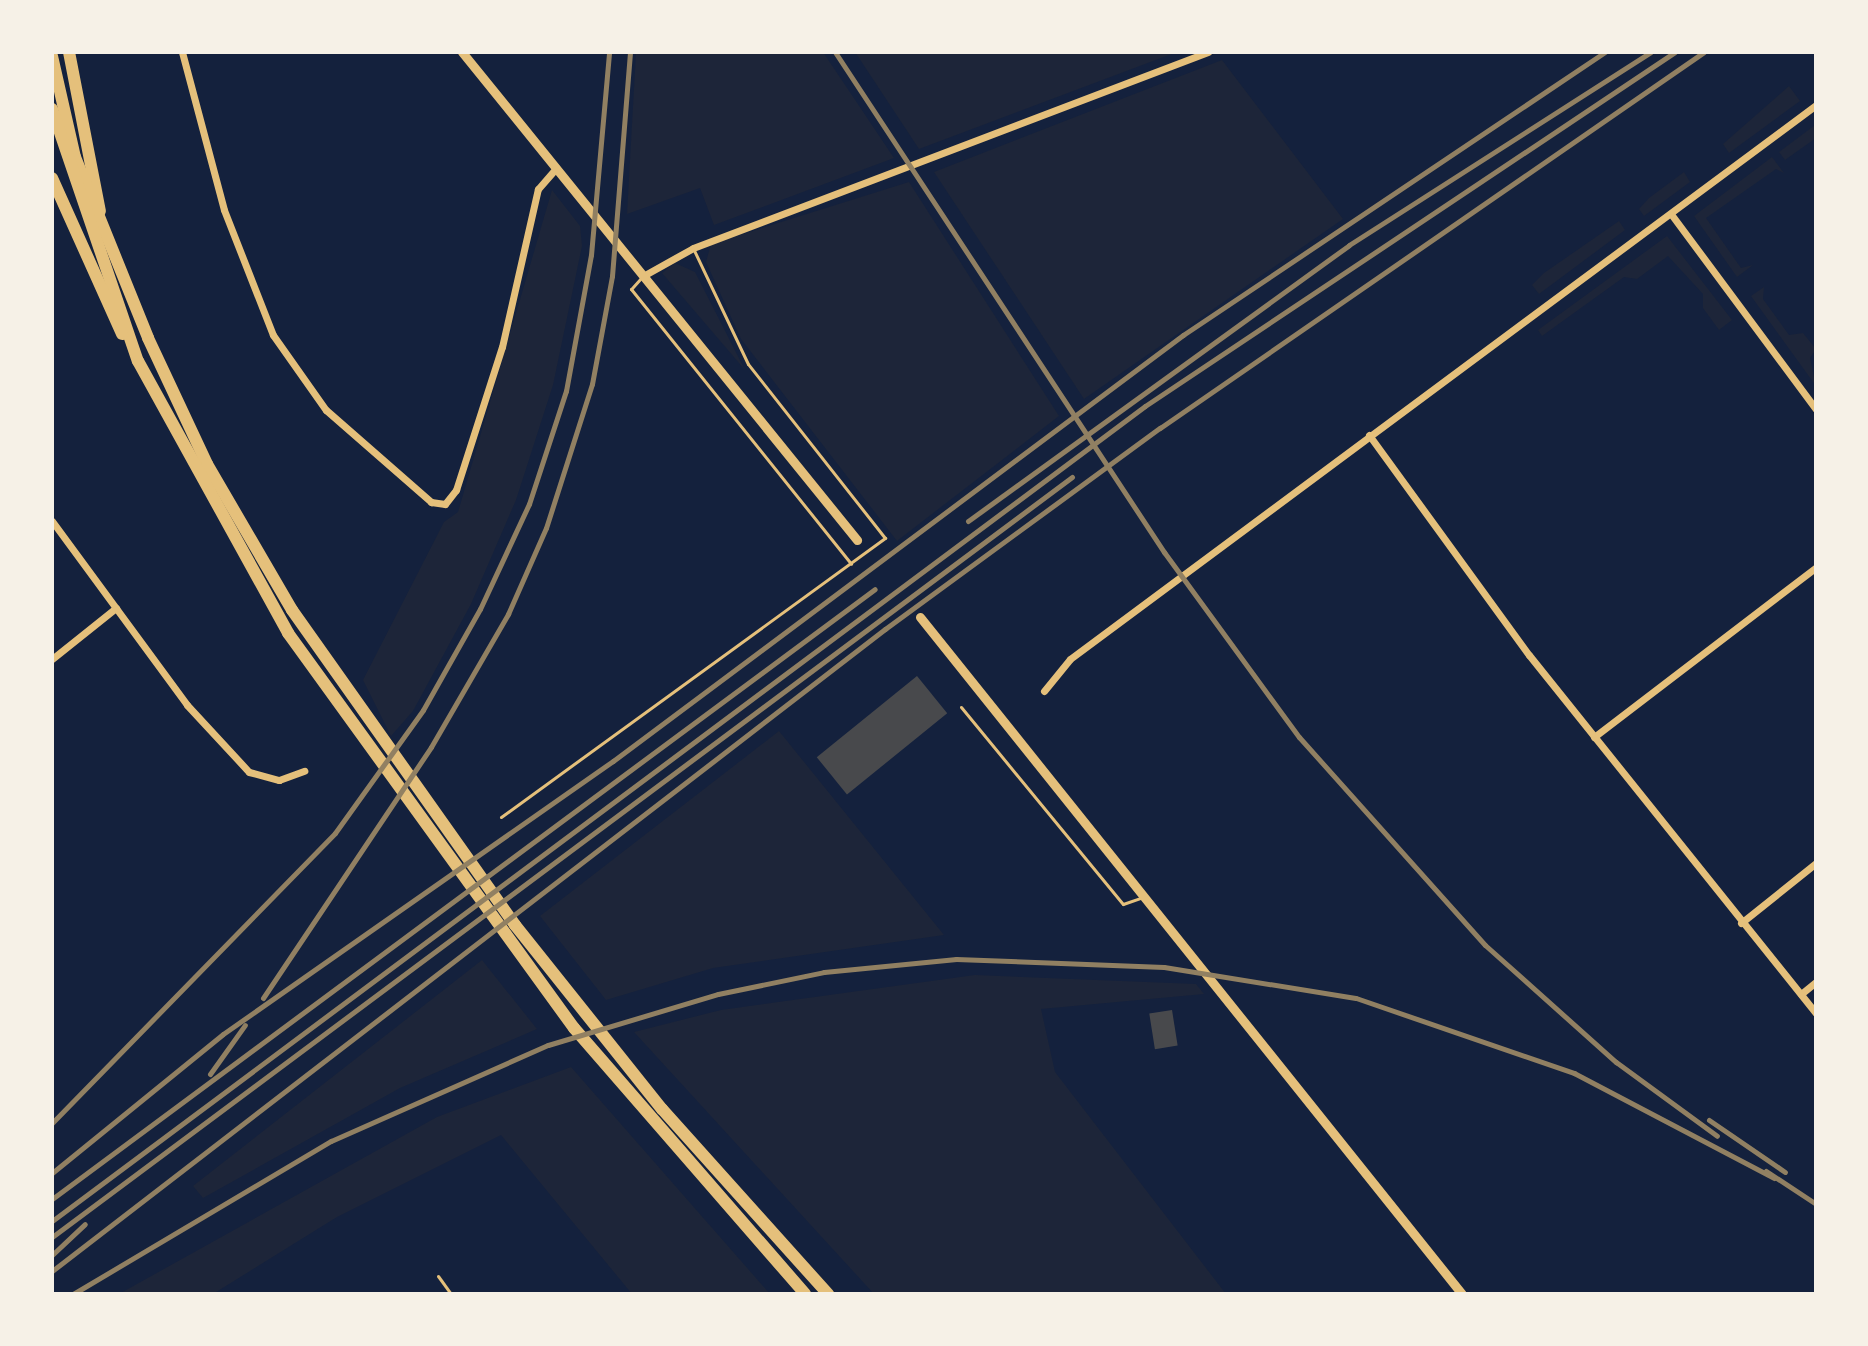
<!DOCTYPE html>
<style>
body{margin:0}
#map{position:relative;width:1868px;height:1346px;overflow:hidden;background:#14213d;font-family:"Zilla Slab",serif}
div>[style]{position:absolute}
[style*='--x']{left:calc(var(--x)*1px);top:calc(var(--y)*1px);width:calc(var(--w)*1px);rotate:calc(var(--a)*1deg)}
.green>*{inset:0;background:#1d2539}
.building>*{inset:0;background:#48494c;transform-origin:0 0}
.service>*{height:3px;margin:-1.5px;padding:0 1.5px;transform-origin:1.5px;border-radius:1.5px;background:#e5c07b}
.minor>*{height:7px;margin:-3.5px;padding:0 3.5px;transform-origin:3.5px;border-radius:3.5px;background:#e5c07b}
.tertiary>*{height:9px;margin:-4.5px;padding:0 4.5px;transform-origin:4.5px;border-radius:4.5px;background:#e5c07b}
.trunk>*{height:12px;margin:-6px;padding:0 6px;transform-origin:6px;border-radius:6px;background:#e5c07b}
.rail>*{height:5px;margin:-2.5px;padding:0 2.5px;transform-origin:2.5px;border-radius:2.5px;background:#918062}
span{translate:-50% -50%;white-space:nowrap;text-align:center;line-height:1.15;-webkit-text-stroke:6px #f6f1e7;paint-order:stroke}
.frame{position:absolute;inset:0;border:54px solid #f6f1e7;pointer-events:none}
</style>
<div id="map">
<div class="green">
<div style="clip-path:polygon(636px 52px,823px 52px,894px 158px,714px 225px,700px 188px,627px 214px)"></div>
<div style="clip-path:polygon(855px 52px,1177px 52px,919px 149px)"></div>
<div style="clip-path:polygon(1222px 60px,1343px 219px,1084px 399px,934px 172px)"></div>
<div style="clip-path:polygon(1789px 86px,1800px 101px,1729px 153px,1723px 144px)"></div>
<div style="clip-path:polygon(1815px 125px,1816px 138px,1785px 160px,1779px 152px)"></div>
<div style="clip-path:polygon(1772px 157px,1784px 173px,1776px 169px,1706px 218px,1741px 268px,1753px 265px,1737px 277px,1694px 216px)"></div>
<div style="clip-path:polygon(1684px 172px,1690px 182px,1644px 216px,1639px 209px,1649px 198px)"></div>
<div style="clip-path:polygon(909px 182px,1059px 416px,897px 541px,741px 339px,706px 262px,711px 244px)"></div>
<div style="clip-path:polygon(552px 190px,580px 226px,582px 246px,553px 385px,516px 500px,471px 604px,413px 711px,391px 736px,363px 680px,444px 522px,458px 512px)"></div>
<div style="clip-path:polygon(1619px 221px,1625px 230px,1539px 294px,1532px 285px,1544px 273px)"></div>
<div style="clip-path:polygon(1667px 236px,1732px 320px,1719px 330px,1703px 308px,1703px 294px,1668px 256px,1637px 279px,1624px 277px,1542px 336px,1538px 330px)"></div>
<div style="clip-path:polygon(675px 263px,695px 272px,745px 370px,662px 273px)"></div>
<div style="clip-path:polygon(1764px 287px,1763px 299px,1789px 335px,1803px 333px,1816px 349px,1810px 358px,1816px 386px,1751px 296px)"></div>
<div style="clip-path:polygon(779px 731px,944px 935px,713px 968px,606px 1000px,540px 916px)"></div>
<div style="clip-path:polygon(482px 960px,537px 1029px,400px 1088px,203px 1198px,193px 1186px)"></div>
<div style="clip-path:polygon(975px 975px,1196px 984px,1204px 994px,1041px 1009px,1055px 1072px,1226px 1294px,874px 1294px,634px 1032px,721px 1010px)"></div>
<div style="clip-path:polygon(571px 1067px,770px 1294px,632px 1294px,501px 1135px,337px 1217px,213px 1294px,119px 1294px,437px 1117px)"></div>
</div>
<div class="building">
<div style="left:917px;top:676px;width:48px;height:129px;rotate:51deg"></div>
<div style="left:1172px;top:1010px;width:36px;height:23px;rotate:81deg"></div>
</div>
<div class="service">
<div style="--x:641;--y:278;--w:15;--a:132"></div>
<div style="--x:631;--y:289;--w:352;--a:51.3"></div>
<div style="--x:961;--y:707;--w:255;--a:50.6"></div>
<div style="--x:1123;--y:904;--w:18;--a:-19"></div>
<div style="--x:501;--y:817;--w:475;--a:-36"></div>
<div style="--x:885;--y:538;--w:221;--a:-128.2"></div>
<div style="--x:748;--y:364;--w:128;--a:-115.4"></div>
<div style="--x:438;--y:1276;--w:22;--a:54"></div>
</div>
<div class="minor">
<div style="--x:182;--y:52;--w:163;--a:75.1"></div>
<div style="--x:224;--y:210;--w:134;--a:68.6"></div>
<div style="--x:273;--y:335;--w:92;--a:54.8"></div>
<div style="--x:326;--y:410;--w:140;--a:41.2"></div>
<div style="--x:431;--y:502;--w:14;--a:8"></div>
<div style="--x:445;--y:504;--w:18;--a:-52"></div>
<div style="--x:456;--y:490;--w:150;--a:-72.2"></div>
<div style="--x:502;--y:347;--w:162;--a:-77.2"></div>
<div style="--x:538;--y:189;--w:28;--a:-49"></div>
<div style="--x:1671;--y:214;--w:243;--a:53.4"></div>
<div style="--x:643;--y:276;--w:57;--a:-29.2"></div>
<div style="--x:693;--y:248;--w:551;--a:-20.84"></div>
<div style="--x:1369;--y:435;--w:272;--a:54"></div>
<div style="--x:1529;--y:655;--w:459;--a:51.3"></div>
<div style="--x:52;--y:521;--w:228;--a:53.7"></div>
<div style="--x:187;--y:705;--w:91;--a:47.2"></div>
<div style="--x:249;--y:772;--w:31;--a:15"></div>
<div style="--x:279;--y:780;--w:27;--a:-20"></div>
<div style="--x:52;--y:659;--w:82;--a:-38.6"></div>
<div style="--x:1044;--y:691;--w:41;--a:-50.9"></div>
<div style="--x:1070;--y:659;--w:929;--a:-36.6"></div>
<div style="--x:1594;--y:737;--w:280;--a:-37.4"></div>
<div style="--x:1741;--y:923;--w:96;--a:-38.7"></div>
<div style="--x:1801;--y:994;--w:19;--a:-39"></div>
</div>
<div class="tertiary">
<div style="--x:462;--y:52;--w:628;--a:51.01"></div>
<div style="--x:920;--y:617;--w:867;--a:51.32"></div>
</div>
<div class="trunk">
<div style="--x:69;--y:52;--w:162;--a:79"></div>
<div style="--x:52;--y:56;--w:104;--a:77.2"></div>
<div style="--x:75;--y:157;--w:195;--a:68"></div>
<div style="--x:148;--y:338;--w:139;--a:64.9"></div>
<div style="--x:207;--y:464;--w:169;--a:59.8"></div>
<div style="--x:292;--y:610;--w:386;--a:54.7"></div>
<div style="--x:515;--y:925;--w:236;--a:51.4"></div>
<div style="--x:662;--y:1109;--w:249;--a:48.1"></div>
<div style="--x:52;--y:109;--w:266;--a:71.2"></div>
<div style="--x:138;--y:361;--w:311;--a:61.1"></div>
<div style="--x:288;--y:633;--w:488;--a:54.1"></div>
<div style="--x:574;--y:1028;--w:352;--a:49"></div>
<div style="--x:52;--y:178;--w:171;--a:65.8"></div>
</div>
<div class="rail">
<div style="--x:835;--y:52;--w:599;--a:56.66"></div>
<div style="--x:1164;--y:552;--w:229;--a:53.9"></div>
<div style="--x:1299;--y:737;--w:279;--a:48.2"></div>
<div style="--x:1485;--y:945;--w:176;--a:41.8"></div>
<div style="--x:1616;--y:1062;--w:125;--a:36.2"></div>
<div style="--x:968;--y:521;--w:470;--a:-35.9"></div>
<div style="--x:1349;--y:245;--w:358;--a:-32.6"></div>
<div style="--x:263;--y:998;--w:302;--a:-56.2"></div>
<div style="--x:431;--y:747;--w:154;--a:-59.9"></div>
<div style="--x:508;--y:614;--w:94;--a:-66.2"></div>
<div style="--x:546;--y:528;--w:151;--a:-72.3"></div>
<div style="--x:592;--y:384;--w:110;--a:-79.5"></div>
<div style="--x:612;--y:276;--w:225;--a:-85.4"></div>
<div style="--x:210;--y:1074;--w:60;--a:-54.5"></div>
<div style="--x:1709;--y:1120;--w:92;--a:34.4"></div>
<div style="--x:52;--y:1123;--w:405;--a:-45.7"></div>
<div style="--x:335;--y:833;--w:151;--a:-54.4"></div>
<div style="--x:423;--y:710;--w:116;--a:-60.6"></div>
<div style="--x:480;--y:609;--w:116;--a:-65"></div>
<div style="--x:529;--y:504;--w:119;--a:-71.9"></div>
<div style="--x:566;--y:391;--w:138;--a:-79.6"></div>
<div style="--x:591;--y:255;--w:204;--a:-84.9"></div>
<div style="--x:1766;--y:1171;--w:60;--a:33.4"></div>
<div style="--x:52;--y:1173;--w:220;--a:-39.1"></div>
<div style="--x:223;--y:1034;--w:476;--a:-35"></div>
<div style="--x:613;--y:761;--w:712;--a:-36.77"></div>
<div style="--x:1183;--y:335;--w:508;--a:-33.85"></div>
<div style="--x:52;--y:1199;--w:1024;--a:-36.55"></div>
<div style="--x:52;--y:1221;--w:1363;--a:-36.71"></div>
<div style="--x:1145;--y:406;--w:637;--a:-33.74"></div>
<div style="--x:52;--y:1237;--w:1272;--a:-36.69"></div>
<div style="--x:52;--y:1255;--w:45;--a:-43.2"></div>
<div style="--x:52;--y:1271;--w:1052;--a:-37.62"></div>
<div style="--x:885;--y:629;--w:341;--a:-36.2"></div>
<div style="--x:1160;--y:428;--w:661;--a:-34.65"></div>
<div style="--x:73;--y:1294;--w:300;--a:-30.7"></div>
<div style="--x:331;--y:1141;--w:237;--a:-23.9"></div>
<div style="--x:548;--y:1045;--w:177;--a:-16.7"></div>
<div style="--x:718;--y:994;--w:108;--a:-11.7"></div>
<div style="--x:824;--y:972;--w:133;--a:-5.6"></div>
<div style="--x:956;--y:959;--w:208;--a:2.2"></div>
<div style="--x:1164;--y:967;--w:194;--a:9.2"></div>
<div style="--x:1356;--y:998;--w:231;--a:19"></div>
<div style="--x:1574;--y:1073;--w:226;--a:27.7"></div>
</div>
<div class="frame"></div>
</div>
